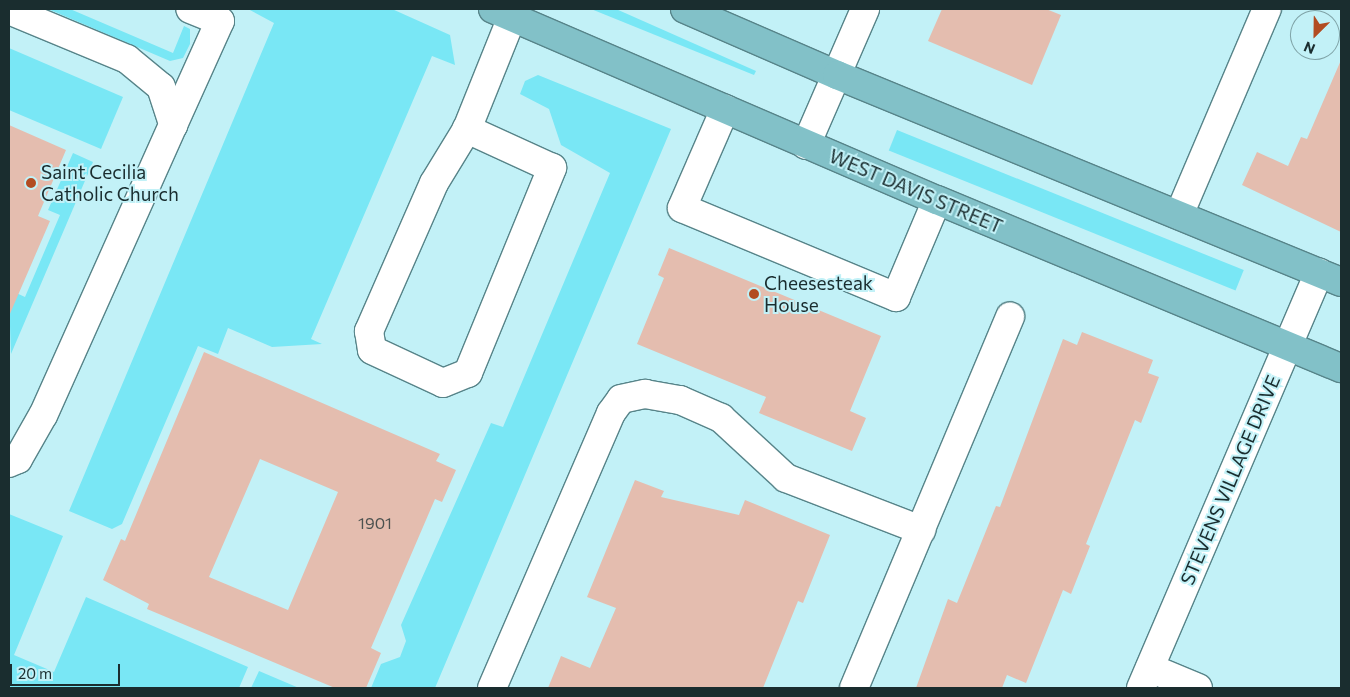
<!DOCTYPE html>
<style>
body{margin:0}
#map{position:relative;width:1350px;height:697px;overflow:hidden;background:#c2f1f7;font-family:Commissioner,sans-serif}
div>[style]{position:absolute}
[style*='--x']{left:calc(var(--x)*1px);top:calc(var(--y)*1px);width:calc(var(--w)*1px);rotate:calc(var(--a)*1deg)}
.green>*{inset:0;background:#79e7f5;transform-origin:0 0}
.building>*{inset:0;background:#e4bdaf}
.roads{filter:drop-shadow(1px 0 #578489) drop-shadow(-1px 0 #578489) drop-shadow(0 1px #578489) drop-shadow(0 -1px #578489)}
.minor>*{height:28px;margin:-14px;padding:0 14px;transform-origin:14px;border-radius:14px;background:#fff}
.major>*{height:28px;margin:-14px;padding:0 14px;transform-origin:14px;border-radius:14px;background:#82c1c8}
.dots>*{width:14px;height:14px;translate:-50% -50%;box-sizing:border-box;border:2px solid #c2f1f7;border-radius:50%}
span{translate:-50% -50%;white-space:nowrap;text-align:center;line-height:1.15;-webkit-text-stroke:4px #c2f1f7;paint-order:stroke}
.number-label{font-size:16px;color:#4c514f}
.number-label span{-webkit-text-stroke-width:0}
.poi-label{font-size:19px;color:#1a2d2f}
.left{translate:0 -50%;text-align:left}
.street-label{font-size:19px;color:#1a2d2f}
.frame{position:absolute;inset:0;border:10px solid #1a2d2f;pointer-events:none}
.north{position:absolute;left:1290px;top:10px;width:50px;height:50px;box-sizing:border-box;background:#c2f1f7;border:1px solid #7fa3a7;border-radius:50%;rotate:203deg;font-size:14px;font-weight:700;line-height:20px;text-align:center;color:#1a2d2f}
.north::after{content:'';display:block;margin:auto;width:18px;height:22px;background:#b24c22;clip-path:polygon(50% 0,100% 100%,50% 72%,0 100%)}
.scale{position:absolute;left:10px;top:664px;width:110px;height:22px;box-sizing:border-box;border:2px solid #1a2d2f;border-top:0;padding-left:6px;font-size:15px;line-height:18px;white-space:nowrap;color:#1a2d2f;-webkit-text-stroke:4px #c2f1f7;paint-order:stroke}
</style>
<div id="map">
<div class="green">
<div style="clip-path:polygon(48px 9px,70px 9px,173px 53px,184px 26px,190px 29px,190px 44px,183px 58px,170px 61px)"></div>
<div style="clip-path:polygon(248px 9px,392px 9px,450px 35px,455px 65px,432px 56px,311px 339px,322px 344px,272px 347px,228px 328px,218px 354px,198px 346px,122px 524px,112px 529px,69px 511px,274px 23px)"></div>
<div style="clip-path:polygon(591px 9px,616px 9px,756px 71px,754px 75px)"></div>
<div style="clip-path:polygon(9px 48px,123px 97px,101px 149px,9px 110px)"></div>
<div style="clip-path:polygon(538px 75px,671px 129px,435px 688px,371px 688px,381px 664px,400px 657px,406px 641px,401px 625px,491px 423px,503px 427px,610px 173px,561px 145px,549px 109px,520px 94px,525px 81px)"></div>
<div style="left:897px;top:130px;width:374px;height:22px;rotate:22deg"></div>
<div style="clip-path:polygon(73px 153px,93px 162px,11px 354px,9px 299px,12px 291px,25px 297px,60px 215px,48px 210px)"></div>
<div style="clip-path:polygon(9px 514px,63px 536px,14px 655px,54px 672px,86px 597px,248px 667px,239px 688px,9px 688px)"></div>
<div style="clip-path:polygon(259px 671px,299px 688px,251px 688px)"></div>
</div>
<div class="building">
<div style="clip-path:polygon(942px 9px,1046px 9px,1061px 15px,1032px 85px,928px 41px)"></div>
<div style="clip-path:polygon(1341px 60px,1341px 232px,1242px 185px,1257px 152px,1288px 166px,1301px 137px,1307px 139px)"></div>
<div style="clip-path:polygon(9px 125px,66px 150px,38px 216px,50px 221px,9px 316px)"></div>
<div style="clip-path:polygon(669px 248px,881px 336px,850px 411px,866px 418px,852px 451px,759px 413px,766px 397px,637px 344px,664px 278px,658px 275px)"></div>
<div style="clip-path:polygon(1082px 332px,1153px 360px,1148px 373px,1159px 377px,1141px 423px,1135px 420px,1086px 544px,1090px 546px,1071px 594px,1063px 590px,1026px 683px,1007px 675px,1002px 688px,916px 688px,948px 599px,957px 603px,996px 506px,1000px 507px,1063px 339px,1077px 345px)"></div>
<div style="clip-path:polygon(evenodd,204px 352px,440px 454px,436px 461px,456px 470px,442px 502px,435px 499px,371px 648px,381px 653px,366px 688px,335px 688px,147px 609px,149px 604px,103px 580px,121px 539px,125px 541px,204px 352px,260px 459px,338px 492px,288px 610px,209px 577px,260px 459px)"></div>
<div style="clip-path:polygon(635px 480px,664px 491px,661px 497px,739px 515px,745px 500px,830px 535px,803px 603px,798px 601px,763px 688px,548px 688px,561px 656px,590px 668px,616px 608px,587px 597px)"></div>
</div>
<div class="roads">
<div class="minor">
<div style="--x:9;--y:10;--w:128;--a:22.6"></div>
<div style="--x:127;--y:59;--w:44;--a:39.5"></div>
<div style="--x:161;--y:87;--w:40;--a:72"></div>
<div style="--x:173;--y:125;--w:318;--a:114.1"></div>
<div style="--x:43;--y:415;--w:51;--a:119.6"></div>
<div style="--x:18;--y:459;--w:10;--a:156"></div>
<div style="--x:725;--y:109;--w:108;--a:113.5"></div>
<div style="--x:682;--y:208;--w:232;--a:22.6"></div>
<div style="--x:896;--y:297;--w:105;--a:-67.1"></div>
<div style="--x:173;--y:125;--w:114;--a:-65.7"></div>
<div style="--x:220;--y:21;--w:32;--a:-158"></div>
<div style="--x:467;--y:129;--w:63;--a:121.4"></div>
<div style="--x:434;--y:183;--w:162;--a:113.7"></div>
<div style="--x:369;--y:331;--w:19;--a:81"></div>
<div style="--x:372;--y:350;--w:78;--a:24.9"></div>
<div style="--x:443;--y:383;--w:27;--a:-22"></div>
<div style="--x:468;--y:373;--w:222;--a:-67.7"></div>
<div style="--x:552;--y:168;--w:94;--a:-155.4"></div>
<div style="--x:467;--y:129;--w:121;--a:-68.1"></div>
<div style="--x:806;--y:145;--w:148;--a:-66.5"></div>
<div style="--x:1179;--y:215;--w:224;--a:-66.9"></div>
<div style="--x:1150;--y:668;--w:52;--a:22.6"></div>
<div style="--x:492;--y:688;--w:300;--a:-66.6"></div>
<div style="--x:611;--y:413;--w:17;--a:-54"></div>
<div style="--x:621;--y:399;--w:25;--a:-12"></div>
<div style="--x:645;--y:394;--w:36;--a:10"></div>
<div style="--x:680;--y:400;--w:45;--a:23.7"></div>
<div style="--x:721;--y:418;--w:88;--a:42.7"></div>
<div style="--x:786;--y:478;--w:145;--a:21.1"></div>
<div style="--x:854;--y:688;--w:403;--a:-67.2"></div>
<div style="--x:1141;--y:688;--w:452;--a:-66.8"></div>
</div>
<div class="major">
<div style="--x:493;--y:9;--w:483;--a:23.3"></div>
<div style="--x:937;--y:200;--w:438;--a:22.6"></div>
<div style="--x:685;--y:9;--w:166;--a:23.5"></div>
<div style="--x:837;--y:75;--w:545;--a:22.33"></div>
</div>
</div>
<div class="dots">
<div style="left:31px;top:183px;background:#b24c22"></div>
<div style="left:754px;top:294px;background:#b24c22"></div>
</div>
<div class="number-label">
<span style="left:375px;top:523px">1901</span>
</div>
<div class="poi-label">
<span class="left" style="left:41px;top:183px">Saint Cecilia<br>Catholic Church</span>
<span class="left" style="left:764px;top:294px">Cheesesteak<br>House</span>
</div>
<div class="street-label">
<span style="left:916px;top:191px;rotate:23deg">WEST DAVIS STREET</span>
<span style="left:1230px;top:480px;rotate:-67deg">STEVENS VILLAGE DRIVE</span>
</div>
<div class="frame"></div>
<div class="north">N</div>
<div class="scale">20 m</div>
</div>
